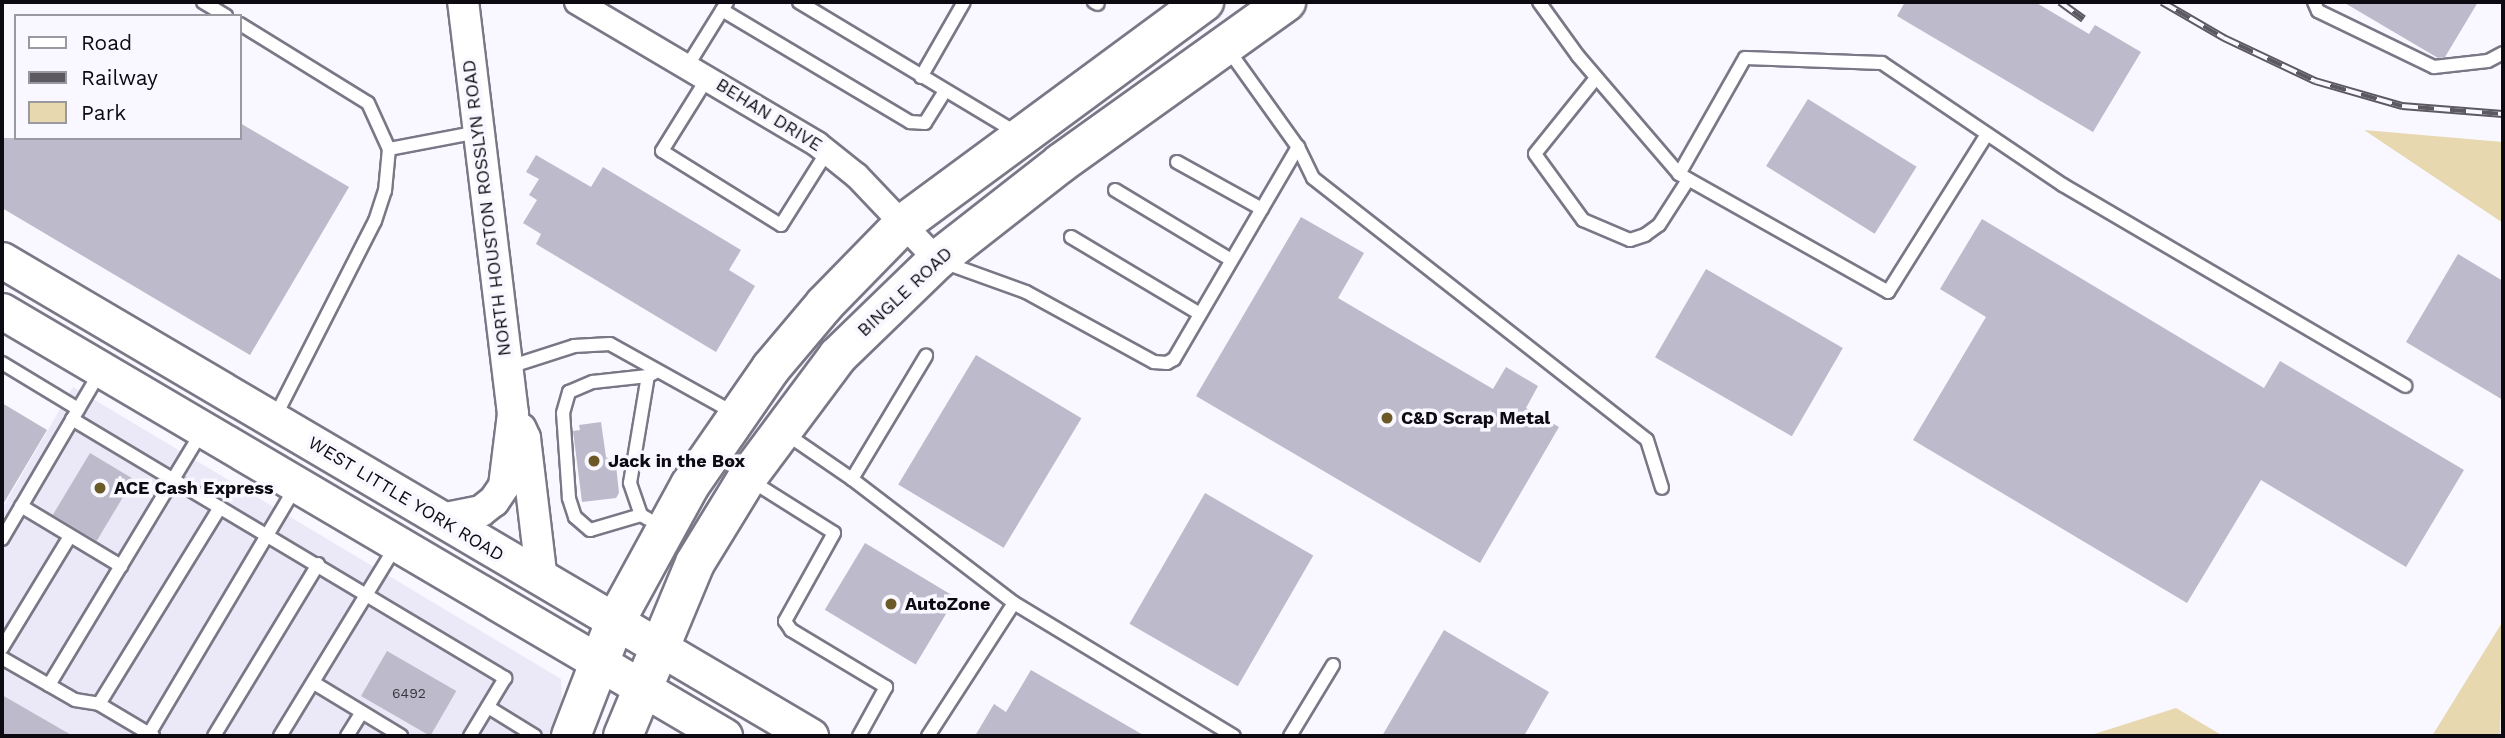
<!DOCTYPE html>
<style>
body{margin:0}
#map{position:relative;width:2505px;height:738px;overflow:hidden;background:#f9f7ff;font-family:"Work Sans",sans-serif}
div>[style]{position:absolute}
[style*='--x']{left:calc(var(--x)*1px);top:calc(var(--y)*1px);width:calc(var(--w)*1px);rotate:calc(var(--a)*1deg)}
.built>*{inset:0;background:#ebe8f7}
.green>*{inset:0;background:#e8d8af}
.building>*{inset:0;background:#bdbacb;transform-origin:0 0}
.roads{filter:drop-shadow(2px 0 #7a7786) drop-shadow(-2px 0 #7a7786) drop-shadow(0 2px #7a7786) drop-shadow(0 -2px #7a7786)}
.service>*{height:12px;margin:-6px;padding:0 6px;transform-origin:6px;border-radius:6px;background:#fff}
.minor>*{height:24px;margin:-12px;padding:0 12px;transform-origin:12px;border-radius:12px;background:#fff}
.tertiary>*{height:30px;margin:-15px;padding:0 15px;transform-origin:15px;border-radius:15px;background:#fff}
.secondary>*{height:35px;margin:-17.5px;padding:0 17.5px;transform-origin:17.5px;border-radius:17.5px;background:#fff}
.primary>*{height:38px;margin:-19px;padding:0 19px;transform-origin:19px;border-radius:19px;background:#fff}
.rail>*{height:8px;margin-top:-4px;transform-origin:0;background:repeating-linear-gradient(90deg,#f9f7ff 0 16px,#5c5a60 0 32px);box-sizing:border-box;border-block:2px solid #5c5a60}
.dots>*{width:19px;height:19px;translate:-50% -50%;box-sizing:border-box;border:4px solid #f9f7ff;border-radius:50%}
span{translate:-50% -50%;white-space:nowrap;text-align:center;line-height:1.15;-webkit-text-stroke:7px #f9f7ff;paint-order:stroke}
.number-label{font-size:14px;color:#393740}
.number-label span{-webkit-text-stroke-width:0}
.street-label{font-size:18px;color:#0d0b11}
.poi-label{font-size:18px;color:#0d0b11;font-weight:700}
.left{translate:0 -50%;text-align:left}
.frame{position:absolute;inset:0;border:4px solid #0d0b11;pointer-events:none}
.legend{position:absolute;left:14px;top:14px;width:228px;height:126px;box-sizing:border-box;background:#f9f7ff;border:2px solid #9b99a0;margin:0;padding:9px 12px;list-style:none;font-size:21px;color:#0d0b11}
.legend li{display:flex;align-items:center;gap:14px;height:35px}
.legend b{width:35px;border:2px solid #9b99a0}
</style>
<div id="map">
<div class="built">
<div style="clip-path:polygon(73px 387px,561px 679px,562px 707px,553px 736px,2px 736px,2px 509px)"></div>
</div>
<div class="green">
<div style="clip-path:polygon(2364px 130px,2503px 142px,2503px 223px)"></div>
<div style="clip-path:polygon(2503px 621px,2500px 736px,2432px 736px)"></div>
<div style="clip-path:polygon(2176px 708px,2223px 736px,2088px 736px)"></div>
</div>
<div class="building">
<div style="clip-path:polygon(1905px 2px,2035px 2px,2089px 34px,2095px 25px,2141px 52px,2093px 132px,1897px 16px)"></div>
<div style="clip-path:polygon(2343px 2px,2478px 2px,2445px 57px,2438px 58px)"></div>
<div style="left:1808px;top:99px;width:128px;height:79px;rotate:32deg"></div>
<div style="clip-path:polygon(240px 123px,349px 187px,250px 355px,2px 208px,2px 138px,240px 138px)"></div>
<div style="clip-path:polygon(536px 155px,591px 187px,603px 167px,741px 250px,729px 270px,755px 286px,716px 352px,536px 244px,541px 234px,523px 223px,537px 200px,529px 195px,539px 179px,526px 172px)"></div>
<div style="clip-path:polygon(1301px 217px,1364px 253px,1338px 298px,1493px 389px,1506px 367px,1538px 386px,1526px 408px,1559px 427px,1480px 563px,1196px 396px)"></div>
<div style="clip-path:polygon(1982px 219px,2264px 388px,2280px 361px,2464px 470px,2406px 567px,2261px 480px,2187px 603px,1913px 440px,1986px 317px,1940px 289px)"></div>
<div style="clip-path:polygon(2458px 254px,2503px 281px,2503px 400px,2406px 342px)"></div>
<div style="left:1706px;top:269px;width:158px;height:102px;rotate:30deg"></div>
<div style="left:976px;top:355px;width:123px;height:151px;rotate:31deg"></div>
<div style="clip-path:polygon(2px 403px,47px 430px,2px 506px)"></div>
<div style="clip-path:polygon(601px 422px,606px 457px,616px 465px,619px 493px,616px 498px,582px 502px,573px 431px,580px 430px,579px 425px)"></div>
<div style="left:90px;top:453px;width:51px;height:72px;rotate:31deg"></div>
<div style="left:1205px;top:493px;width:125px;height:151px;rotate:30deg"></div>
<div style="left:865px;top:543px;width:106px;height:78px;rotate:31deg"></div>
<div style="clip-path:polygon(1444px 630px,1549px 692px,1524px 736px,1382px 736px)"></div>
<div style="left:387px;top:651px;width:80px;height:52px;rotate:30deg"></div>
<div style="clip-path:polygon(1031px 670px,1145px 736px,975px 736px,994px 704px,1006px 712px)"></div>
<div style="clip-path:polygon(2px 695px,73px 736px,2px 736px)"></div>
</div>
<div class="roads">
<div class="service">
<div style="--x:203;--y:2;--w:27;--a:31"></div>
<div style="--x:799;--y:2;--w:257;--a:31"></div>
<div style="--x:1094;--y:2;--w:4;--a:27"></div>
<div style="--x:1539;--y:2;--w:67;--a:54.2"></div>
<div style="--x:1578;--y:56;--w:155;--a:49.4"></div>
<div style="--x:1679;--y:174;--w:240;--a:29.4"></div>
<div style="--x:1888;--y:292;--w:186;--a:-57.9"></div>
<div style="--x:2314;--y:2;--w:10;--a:66"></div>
<div style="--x:2318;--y:11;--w:129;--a:25.8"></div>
<div style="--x:2434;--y:67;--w:54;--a:-6.3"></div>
<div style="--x:2488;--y:61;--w:17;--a:-28"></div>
<div style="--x:722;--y:10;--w:219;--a:30.8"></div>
<div style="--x:910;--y:122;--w:15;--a:4"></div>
<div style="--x:925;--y:123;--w:38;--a:-58"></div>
<div style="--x:240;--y:24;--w:150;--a:31.7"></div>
<div style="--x:368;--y:103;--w:51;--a:65.5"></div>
<div style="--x:389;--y:149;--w:91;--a:-10.8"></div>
<div style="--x:1227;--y:48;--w:122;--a:54.4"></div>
<div style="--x:1298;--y:147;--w:34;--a:64"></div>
<div style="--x:1313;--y:178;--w:424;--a:38.1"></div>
<div style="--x:1647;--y:440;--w:50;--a:72.6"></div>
<div style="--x:688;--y:65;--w:74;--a:-58.2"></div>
<div style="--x:708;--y:77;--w:87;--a:121.9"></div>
<div style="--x:662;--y:151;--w:140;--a:31.9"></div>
<div style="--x:781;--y:225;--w:86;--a:-57.8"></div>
<div style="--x:921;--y:77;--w:86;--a:-60.2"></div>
<div style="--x:1596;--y:78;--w:97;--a:128.8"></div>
<div style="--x:1535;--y:154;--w:82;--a:54"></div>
<div style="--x:1583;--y:220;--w:51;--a:23.1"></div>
<div style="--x:1630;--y:240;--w:16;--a:-18"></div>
<div style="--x:1645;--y:235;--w:17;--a:-36"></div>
<div style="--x:1659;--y:225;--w:54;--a:-57.2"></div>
<div style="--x:1177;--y:162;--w:97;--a:28.9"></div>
<div style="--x:1679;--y:174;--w:133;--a:-60.4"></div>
<div style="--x:1745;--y:58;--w:137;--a:2.1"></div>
<div style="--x:1882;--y:63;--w:218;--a:34"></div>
<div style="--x:2063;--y:185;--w:397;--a:30.4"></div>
<div style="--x:1115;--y:190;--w:135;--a:31.1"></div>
<div style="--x:1071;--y:237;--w:150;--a:30.8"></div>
<div style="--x:943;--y:262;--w:88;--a:19.9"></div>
<div style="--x:1026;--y:292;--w:146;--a:28.7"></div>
<div style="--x:1154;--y:362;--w:13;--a:4"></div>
<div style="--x:1167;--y:363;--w:8;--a:-30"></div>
<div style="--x:1174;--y:359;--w:246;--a:-59.7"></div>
<div style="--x:2;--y:363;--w:89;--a:31.2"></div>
<div style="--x:506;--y:368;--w:71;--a:-17.9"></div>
<div style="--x:574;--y:346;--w:36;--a:-3"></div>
<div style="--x:610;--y:344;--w:144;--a:29.1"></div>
<div style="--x:275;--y:417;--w:220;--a:-63"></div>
<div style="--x:375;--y:221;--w:32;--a:-72"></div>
<div style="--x:385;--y:191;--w:42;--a:-84.6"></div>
<div style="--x:72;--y:419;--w:505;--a:30.89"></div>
<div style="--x:505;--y:678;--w:68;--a:121.1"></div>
<div style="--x:785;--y:433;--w:81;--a:34.5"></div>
<div style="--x:852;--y:479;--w:204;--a:37.4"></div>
<div style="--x:1014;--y:603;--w:257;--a:31.2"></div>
<div style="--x:852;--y:479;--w:144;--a:-59"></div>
<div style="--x:750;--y:480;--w:99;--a:32.2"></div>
<div style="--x:834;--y:533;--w:101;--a:119.1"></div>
<div style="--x:785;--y:621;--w:11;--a:56"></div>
<div style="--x:791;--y:630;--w:111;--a:31"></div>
<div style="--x:886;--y:687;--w:56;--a:118.9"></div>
<div style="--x:21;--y:506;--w:117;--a:31"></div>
<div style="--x:641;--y:515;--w:53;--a:163.6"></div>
<div style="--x:590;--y:530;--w:20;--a:-139"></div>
<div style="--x:575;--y:517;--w:20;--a:-108"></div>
<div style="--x:569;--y:498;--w:85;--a:-94"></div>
<div style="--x:563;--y:413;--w:22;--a:-74"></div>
<div style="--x:569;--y:392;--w:26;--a:-23"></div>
<div style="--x:593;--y:382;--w:55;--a:-6.2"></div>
<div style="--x:648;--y:519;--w:8;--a:-150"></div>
<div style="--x:641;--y:515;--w:34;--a:-109"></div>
<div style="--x:630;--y:483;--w:109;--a:-80.5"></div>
<div style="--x:648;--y:376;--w:7;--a:-27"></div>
<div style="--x:2;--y:539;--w:196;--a:-59.6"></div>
<div style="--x:2;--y:648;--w:131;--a:-58.7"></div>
<div style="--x:2;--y:658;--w:84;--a:29.9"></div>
<div style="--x:75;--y:700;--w:24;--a:9"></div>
<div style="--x:99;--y:704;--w:63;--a:30.7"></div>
<div style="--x:314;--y:683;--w:102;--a:31.3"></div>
<div style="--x:49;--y:685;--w:294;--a:-58.9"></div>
<div style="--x:99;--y:704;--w:231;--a:-58.4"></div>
<div style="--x:488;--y:707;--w:55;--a:31.7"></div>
<div style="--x:149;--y:734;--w:290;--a:-59.3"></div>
<div style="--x:214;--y:736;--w:201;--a:-58.8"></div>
<div style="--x:280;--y:736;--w:225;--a:-58.6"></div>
<div style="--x:347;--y:736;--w:28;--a:-58"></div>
<div style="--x:928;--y:736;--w:158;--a:-57.1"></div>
<div style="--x:1290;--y:736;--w:83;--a:-58.8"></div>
</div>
<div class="minor">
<div style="--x:577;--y:2;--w:279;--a:30.6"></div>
<div style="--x:817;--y:144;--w:51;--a:38.7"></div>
<div style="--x:857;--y:176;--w:116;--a:46.4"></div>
</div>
<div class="tertiary">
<div style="--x:521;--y:429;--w:10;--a:66"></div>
<div style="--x:525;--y:438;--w:143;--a:83.2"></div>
<div style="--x:441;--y:519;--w:41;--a:-11.3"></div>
<div style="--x:481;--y:511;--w:16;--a:-38"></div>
<div style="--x:494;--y:501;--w:18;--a:-56"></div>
<div style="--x:504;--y:486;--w:73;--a:-82.9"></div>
<div style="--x:513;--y:414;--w:415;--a:-96.9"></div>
</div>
<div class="secondary">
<div style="--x:2;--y:260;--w:938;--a:30.5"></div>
<div style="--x:2;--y:311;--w:838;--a:30.48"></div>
</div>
<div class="primary">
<div style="--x:571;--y:736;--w:122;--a:-68.9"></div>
<div style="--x:615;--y:622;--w:156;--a:-61.3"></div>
<div style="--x:690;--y:485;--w:142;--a:-55.3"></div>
<div style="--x:771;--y:368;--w:84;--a:-49.8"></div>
<div style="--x:825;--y:304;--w:113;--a:-45.7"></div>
<div style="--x:904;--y:223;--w:373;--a:-36.4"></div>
<div style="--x:623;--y:736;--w:187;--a:-67.4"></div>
<div style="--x:695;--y:563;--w:100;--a:-58.5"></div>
<div style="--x:747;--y:478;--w:152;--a:-53.3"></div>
<div style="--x:838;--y:356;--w:138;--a:-44.1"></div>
<div style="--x:937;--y:260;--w:157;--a:-38"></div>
<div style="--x:1061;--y:163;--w:277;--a:-35.6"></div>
</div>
</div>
<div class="rail">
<div style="--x:2060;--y:2;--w:29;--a:36"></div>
<div style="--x:2162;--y:2;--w:72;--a:30.1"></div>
<div style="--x:2224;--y:38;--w:101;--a:25.3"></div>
<div style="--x:2315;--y:81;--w:91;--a:16"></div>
<div style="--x:2402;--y:106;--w:101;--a:4.5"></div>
</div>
<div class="dots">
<div style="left:1387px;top:418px;background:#6b5927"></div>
<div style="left:594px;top:461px;background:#6b5927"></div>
<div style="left:100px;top:488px;background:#6b5927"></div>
<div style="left:891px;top:604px;background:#6b5927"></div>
</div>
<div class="number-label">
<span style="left:409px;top:693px">6492</span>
</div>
<div class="street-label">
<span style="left:769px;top:115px;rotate:32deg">BEHAN DRIVE</span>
<span style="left:487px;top:208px;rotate:-97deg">NORTH HOUSTON ROSSLYN ROAD</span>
<span style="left:905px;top:292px;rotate:-43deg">BINGLE ROAD</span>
<span style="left:406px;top:499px;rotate:31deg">WEST LITTLE YORK ROAD</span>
</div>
<div class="poi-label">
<span class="left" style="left:1401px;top:418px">C&amp;D Scrap Metal</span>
<span class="left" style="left:608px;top:461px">Jack in the Box</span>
<span class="left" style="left:114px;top:488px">ACE Cash Express</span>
<span class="left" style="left:905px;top:604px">AutoZone</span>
</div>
<div class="frame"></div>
<ul class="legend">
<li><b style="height:9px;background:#fff"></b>Road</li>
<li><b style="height:9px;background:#5c5a60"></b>Railway</li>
<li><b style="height:19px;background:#e8d8af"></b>Park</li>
</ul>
</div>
